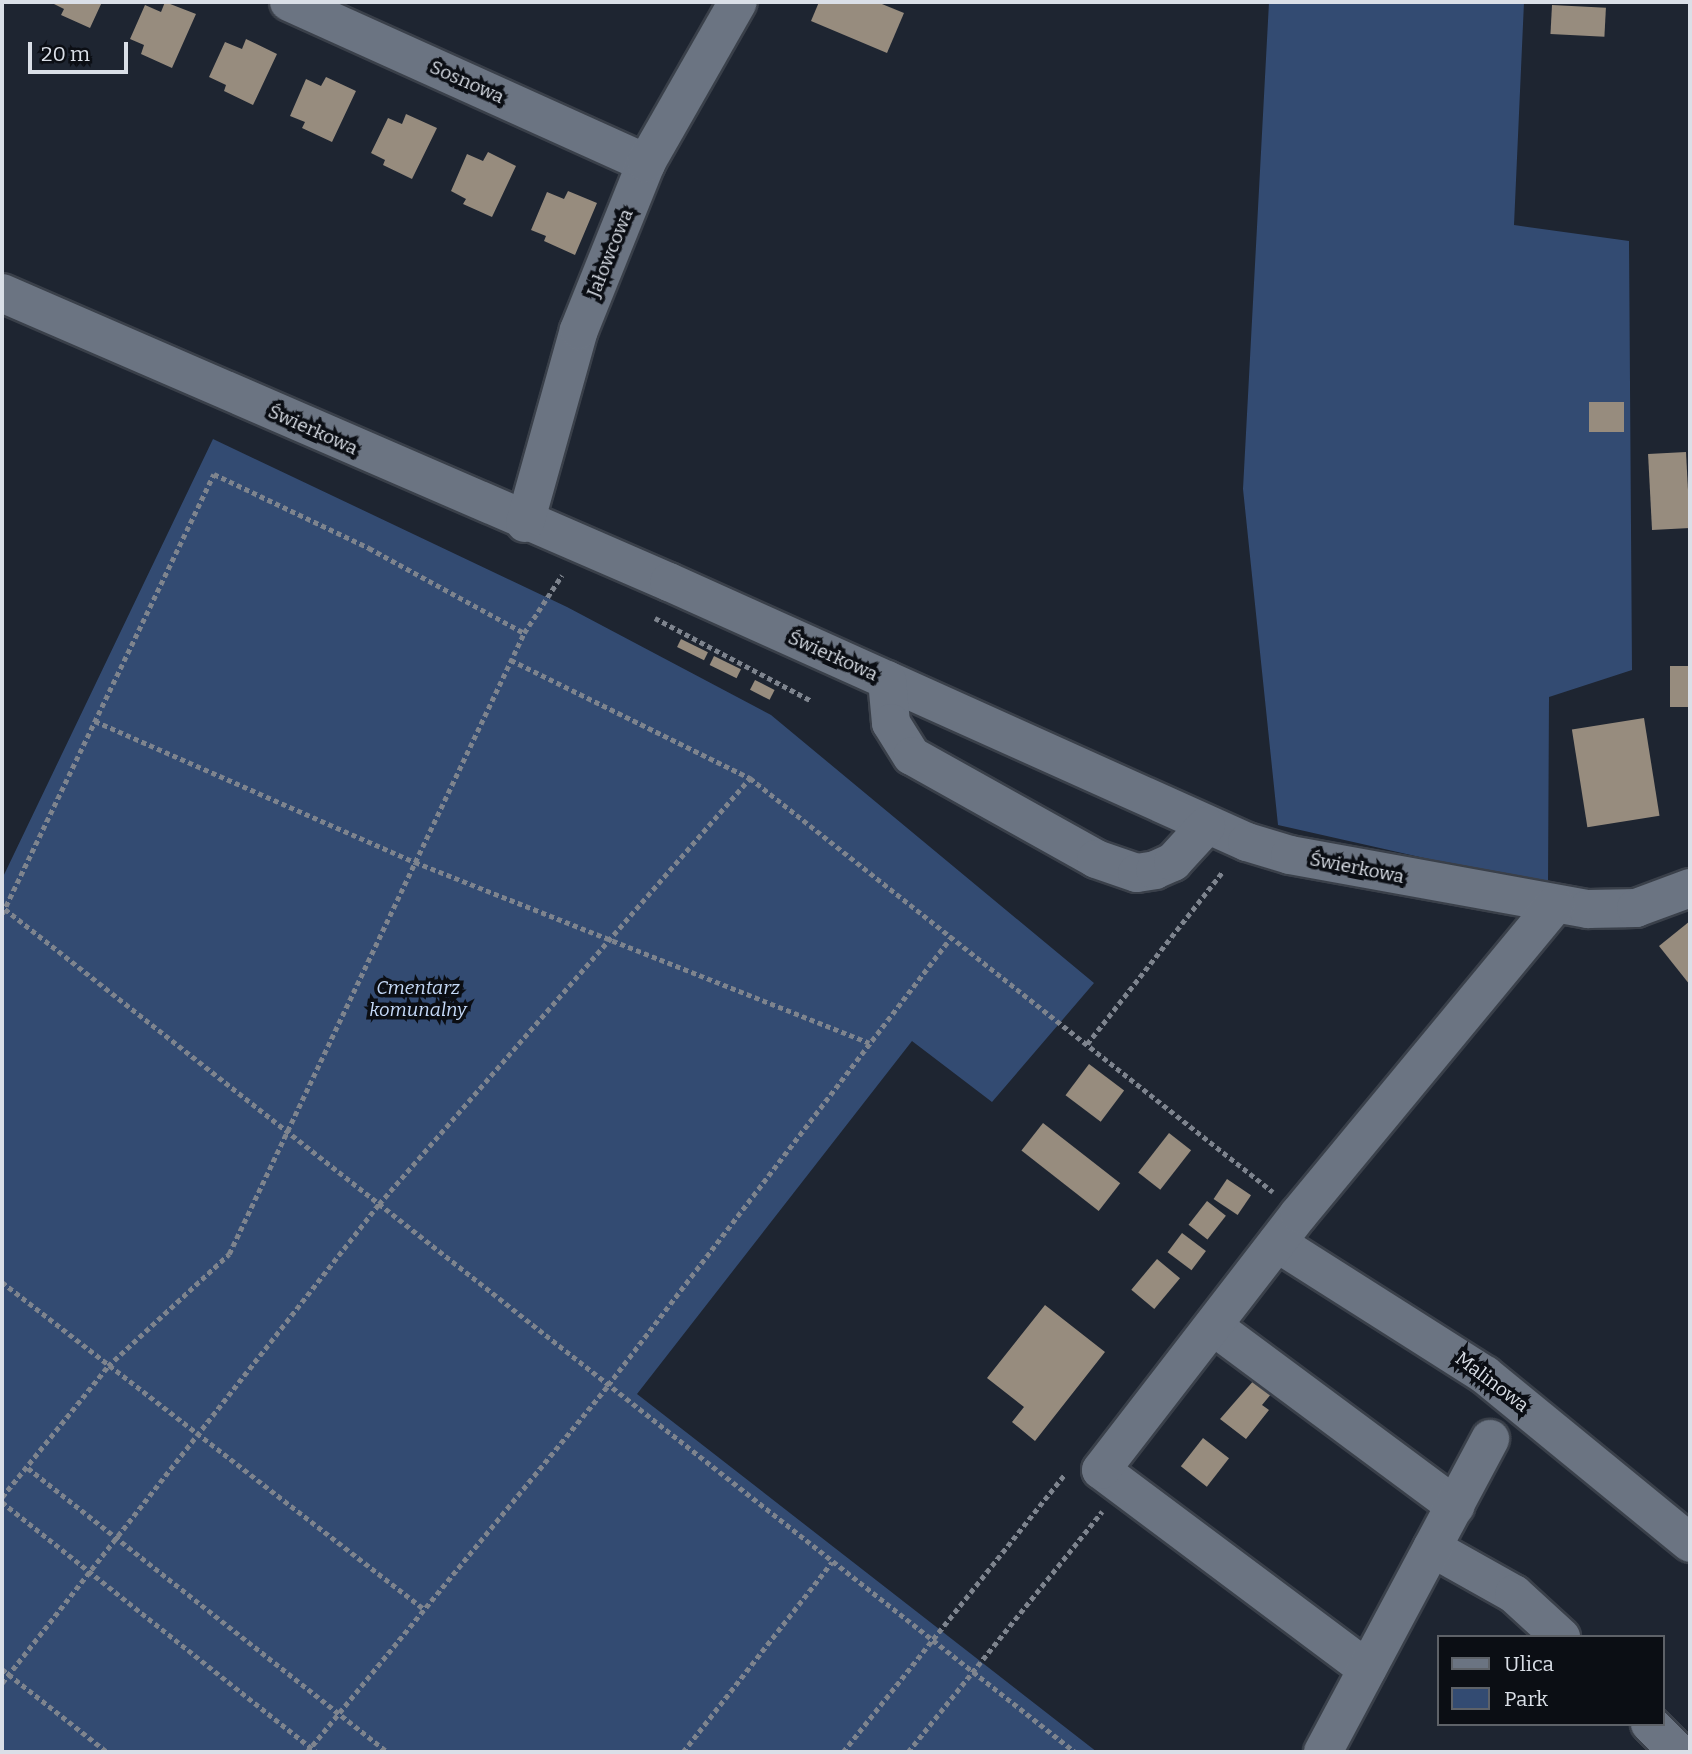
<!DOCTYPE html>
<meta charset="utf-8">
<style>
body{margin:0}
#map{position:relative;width:1692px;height:1754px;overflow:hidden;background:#1e2531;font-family:Bitter,serif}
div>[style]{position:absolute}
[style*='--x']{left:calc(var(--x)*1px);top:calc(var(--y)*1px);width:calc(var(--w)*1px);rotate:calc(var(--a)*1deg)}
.green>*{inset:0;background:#334b72}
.building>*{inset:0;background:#978c7e;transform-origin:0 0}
.path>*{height:4.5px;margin-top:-2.25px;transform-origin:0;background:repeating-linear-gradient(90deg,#7e848e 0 5px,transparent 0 8.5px)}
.roads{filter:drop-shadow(2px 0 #3a404a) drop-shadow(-2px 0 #3a404a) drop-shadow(0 2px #3a404a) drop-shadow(0 -2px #3a404a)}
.minor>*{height:38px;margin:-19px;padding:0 19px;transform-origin:19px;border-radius:19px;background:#6b7482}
span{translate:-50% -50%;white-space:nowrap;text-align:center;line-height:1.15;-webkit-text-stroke:7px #0b0e14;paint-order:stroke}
.street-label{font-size:19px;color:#dadfe7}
.park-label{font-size:19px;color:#c5d9f7;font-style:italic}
.frame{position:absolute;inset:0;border:4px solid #dadfe7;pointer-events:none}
.legend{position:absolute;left:1437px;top:1635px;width:228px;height:91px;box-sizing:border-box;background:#0b0e14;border:2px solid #5e6268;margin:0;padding:9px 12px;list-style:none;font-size:21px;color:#dadfe7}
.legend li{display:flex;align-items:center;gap:14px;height:35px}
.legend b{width:35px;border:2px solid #5e6268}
.scale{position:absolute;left:28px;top:42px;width:100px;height:32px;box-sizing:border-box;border:4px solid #dadfe7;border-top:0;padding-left:9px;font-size:21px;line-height:24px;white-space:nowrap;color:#dadfe7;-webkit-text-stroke:5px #0b0e14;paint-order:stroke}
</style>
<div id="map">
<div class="green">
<div style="clip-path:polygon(1269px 2px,1524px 2px,1514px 225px,1629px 241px,1632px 670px,1549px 697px,1548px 886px,1278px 825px,1243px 489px)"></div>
<div style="clip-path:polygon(213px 439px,567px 607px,771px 715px,1094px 983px,992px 1102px,912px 1041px,637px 1394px,1097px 1752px,2px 1752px,2px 879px)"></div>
</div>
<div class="building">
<div style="clip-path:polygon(50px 2px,102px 2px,90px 28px,61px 15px,64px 9px)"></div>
<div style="clip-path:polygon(165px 2px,196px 14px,172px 68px,141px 54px,144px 45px,130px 39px,145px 5px,161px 12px)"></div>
<div style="clip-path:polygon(819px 2px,877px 2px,904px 13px,887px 53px,811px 21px)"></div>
<div style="left:1552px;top:5px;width:54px;height:29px;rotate:3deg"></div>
<div style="clip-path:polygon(246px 39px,277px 54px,253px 105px,224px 91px,226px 85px,209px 77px,225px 42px,242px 49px)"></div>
<div style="clip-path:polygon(326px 77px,356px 91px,332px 142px,302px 128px,305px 122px,290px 116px,306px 79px,321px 86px)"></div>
<div style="clip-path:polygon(406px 114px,437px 128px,412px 179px,383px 165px,385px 160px,371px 153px,388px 118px,402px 124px)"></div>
<div style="clip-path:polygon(488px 152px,516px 166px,492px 217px,463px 204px,466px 199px,451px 191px,467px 154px,483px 161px)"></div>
<div style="clip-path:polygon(568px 191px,597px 203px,575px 255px,544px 241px,546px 236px,531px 230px,547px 192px,564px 199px)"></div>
<div style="left:1624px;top:402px;width:30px;height:35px;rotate:90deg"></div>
<div style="left:1686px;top:452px;width:76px;height:38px;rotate:87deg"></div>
<div style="left:681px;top:639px;width:30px;height:9px;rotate:26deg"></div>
<div style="left:714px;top:656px;width:30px;height:10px;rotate:26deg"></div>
<div style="left:1690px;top:666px;width:41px;height:20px;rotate:90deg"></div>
<div style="left:755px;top:680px;width:22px;height:11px;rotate:27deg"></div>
<div style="left:1644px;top:718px;width:99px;height:73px;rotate:81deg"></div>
<div style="clip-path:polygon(1690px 921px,1690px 985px,1659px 946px)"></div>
<div style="left:1089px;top:1064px;width:44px;height:39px;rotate:37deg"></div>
<div style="left:1043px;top:1123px;width:98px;height:35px;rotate:38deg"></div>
<div style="left:1169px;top:1133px;width:28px;height:50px;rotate:38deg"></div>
<div style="left:1227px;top:1179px;width:29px;height:24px;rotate:34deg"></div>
<div style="left:1207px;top:1201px;width:24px;height:30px;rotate:38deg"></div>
<div style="left:1182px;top:1233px;width:30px;height:24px;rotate:37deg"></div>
<div style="left:1157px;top:1259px;width:30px;height:40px;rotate:40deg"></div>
<div style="clip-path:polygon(1045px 1305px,1105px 1352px,1035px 1441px,1012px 1422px,1024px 1407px,987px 1378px)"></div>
<div style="clip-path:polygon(1255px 1379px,1272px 1393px,1262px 1405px,1269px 1410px,1246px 1439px,1220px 1419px)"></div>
<div style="left:1203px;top:1438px;width:33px;height:36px;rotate:38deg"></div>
</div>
<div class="path">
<div style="--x:655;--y:618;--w:178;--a:27.9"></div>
<div style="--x:511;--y:660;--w:267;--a:26.3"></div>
<div style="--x:750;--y:778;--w:667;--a:38.36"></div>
<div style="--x:95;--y:721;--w:350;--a:23.8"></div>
<div style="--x:415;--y:862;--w:489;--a:21.7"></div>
<div style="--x:5;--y:909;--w:1362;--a:38.23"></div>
<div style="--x:2;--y:914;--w:488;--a:-64.3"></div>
<div style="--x:214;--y:474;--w:172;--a:25.5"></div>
<div style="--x:369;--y:548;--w:177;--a:28.7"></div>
<div style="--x:1087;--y:1044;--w:220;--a:-51.8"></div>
<div style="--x:2;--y:1282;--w:534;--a:37.77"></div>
<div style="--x:28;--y:1468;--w:459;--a:38.3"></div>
<div style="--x:2;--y:1497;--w:169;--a:-51"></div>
<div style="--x:108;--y:1366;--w:165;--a:-42.8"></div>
<div style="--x:229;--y:1254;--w:688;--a:-64.59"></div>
<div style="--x:524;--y:633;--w:69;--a:-56.8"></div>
<div style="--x:2;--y:1502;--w:401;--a:38.5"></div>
<div style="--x:2;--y:1669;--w:134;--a:38.3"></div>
<div style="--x:2;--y:1683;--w:610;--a:-51.8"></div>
<div style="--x:379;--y:1204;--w:565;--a:-48.95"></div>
<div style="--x:307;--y:1752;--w:475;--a:-50.6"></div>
<div style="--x:608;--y:1385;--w:566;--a:-52.54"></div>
<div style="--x:683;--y:1752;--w:241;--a:-51.9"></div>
<div style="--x:843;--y:1752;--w:356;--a:-51.4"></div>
<div style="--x:908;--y:1752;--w:309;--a:-51.1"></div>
</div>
<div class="roads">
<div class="minor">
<div style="--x:289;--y:2;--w:392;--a:24.3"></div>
<div style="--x:2;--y:293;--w:727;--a:23.43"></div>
<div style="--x:669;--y:582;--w:634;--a:24.22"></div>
<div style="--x:1247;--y:842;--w:45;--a:16.8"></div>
<div style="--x:1290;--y:855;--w:303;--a:10.3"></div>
<div style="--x:1588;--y:909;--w:48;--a:-1.2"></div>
<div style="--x:1636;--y:908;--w:58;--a:-20.3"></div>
<div style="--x:525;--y:523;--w:200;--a:-74.4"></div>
<div style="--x:579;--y:330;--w:180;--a:-68.1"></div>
<div style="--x:646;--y:163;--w:185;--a:-60.3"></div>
<div style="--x:887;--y:680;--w:43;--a:84.7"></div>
<div style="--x:891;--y:723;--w:39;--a:58"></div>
<div style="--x:912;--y:756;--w:211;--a:29.2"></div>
<div style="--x:1096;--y:859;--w:43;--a:18.9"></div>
<div style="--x:1137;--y:873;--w:18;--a:-9"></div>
<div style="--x:1155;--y:870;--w:20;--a:-24"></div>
<div style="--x:1173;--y:862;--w:49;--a:-47.5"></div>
<div style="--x:1277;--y:1243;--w:246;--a:32.4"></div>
<div style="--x:1485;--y:1375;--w:265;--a:39.3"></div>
<div style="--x:1213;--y:1326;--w:302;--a:36.6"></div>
<div style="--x:1432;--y:1548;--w:94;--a:29.3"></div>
<div style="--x:1514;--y:1594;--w:64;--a:42.5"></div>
<div style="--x:1367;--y:1669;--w:332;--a:-143.2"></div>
<div style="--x:1101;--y:1470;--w:324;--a:-52.3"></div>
<div style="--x:1299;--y:1214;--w:401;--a:-50.4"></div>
<div style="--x:1650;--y:1724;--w:40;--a:45"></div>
<div style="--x:1323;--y:1752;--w:355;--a:-61.9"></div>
</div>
</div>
<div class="street-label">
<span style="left:467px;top:82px;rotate:24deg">Sosnowa</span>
<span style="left:610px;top:253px;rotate:-68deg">Jałowcowa</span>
<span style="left:313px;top:430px;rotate:24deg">Świerkowa</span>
<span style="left:833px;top:656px;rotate:24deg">Świerkowa</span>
<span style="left:1357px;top:868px;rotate:11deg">Świerkowa</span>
<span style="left:1492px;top:1382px;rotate:37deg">Malinowa</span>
</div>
<div class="park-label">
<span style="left:418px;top:999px">Cmentarz<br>komunalny</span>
</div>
<div class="frame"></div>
<ul class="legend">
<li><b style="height:9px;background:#6b7482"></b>Ulica</li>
<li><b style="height:19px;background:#334b72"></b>Park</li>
</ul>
<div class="scale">20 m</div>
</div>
